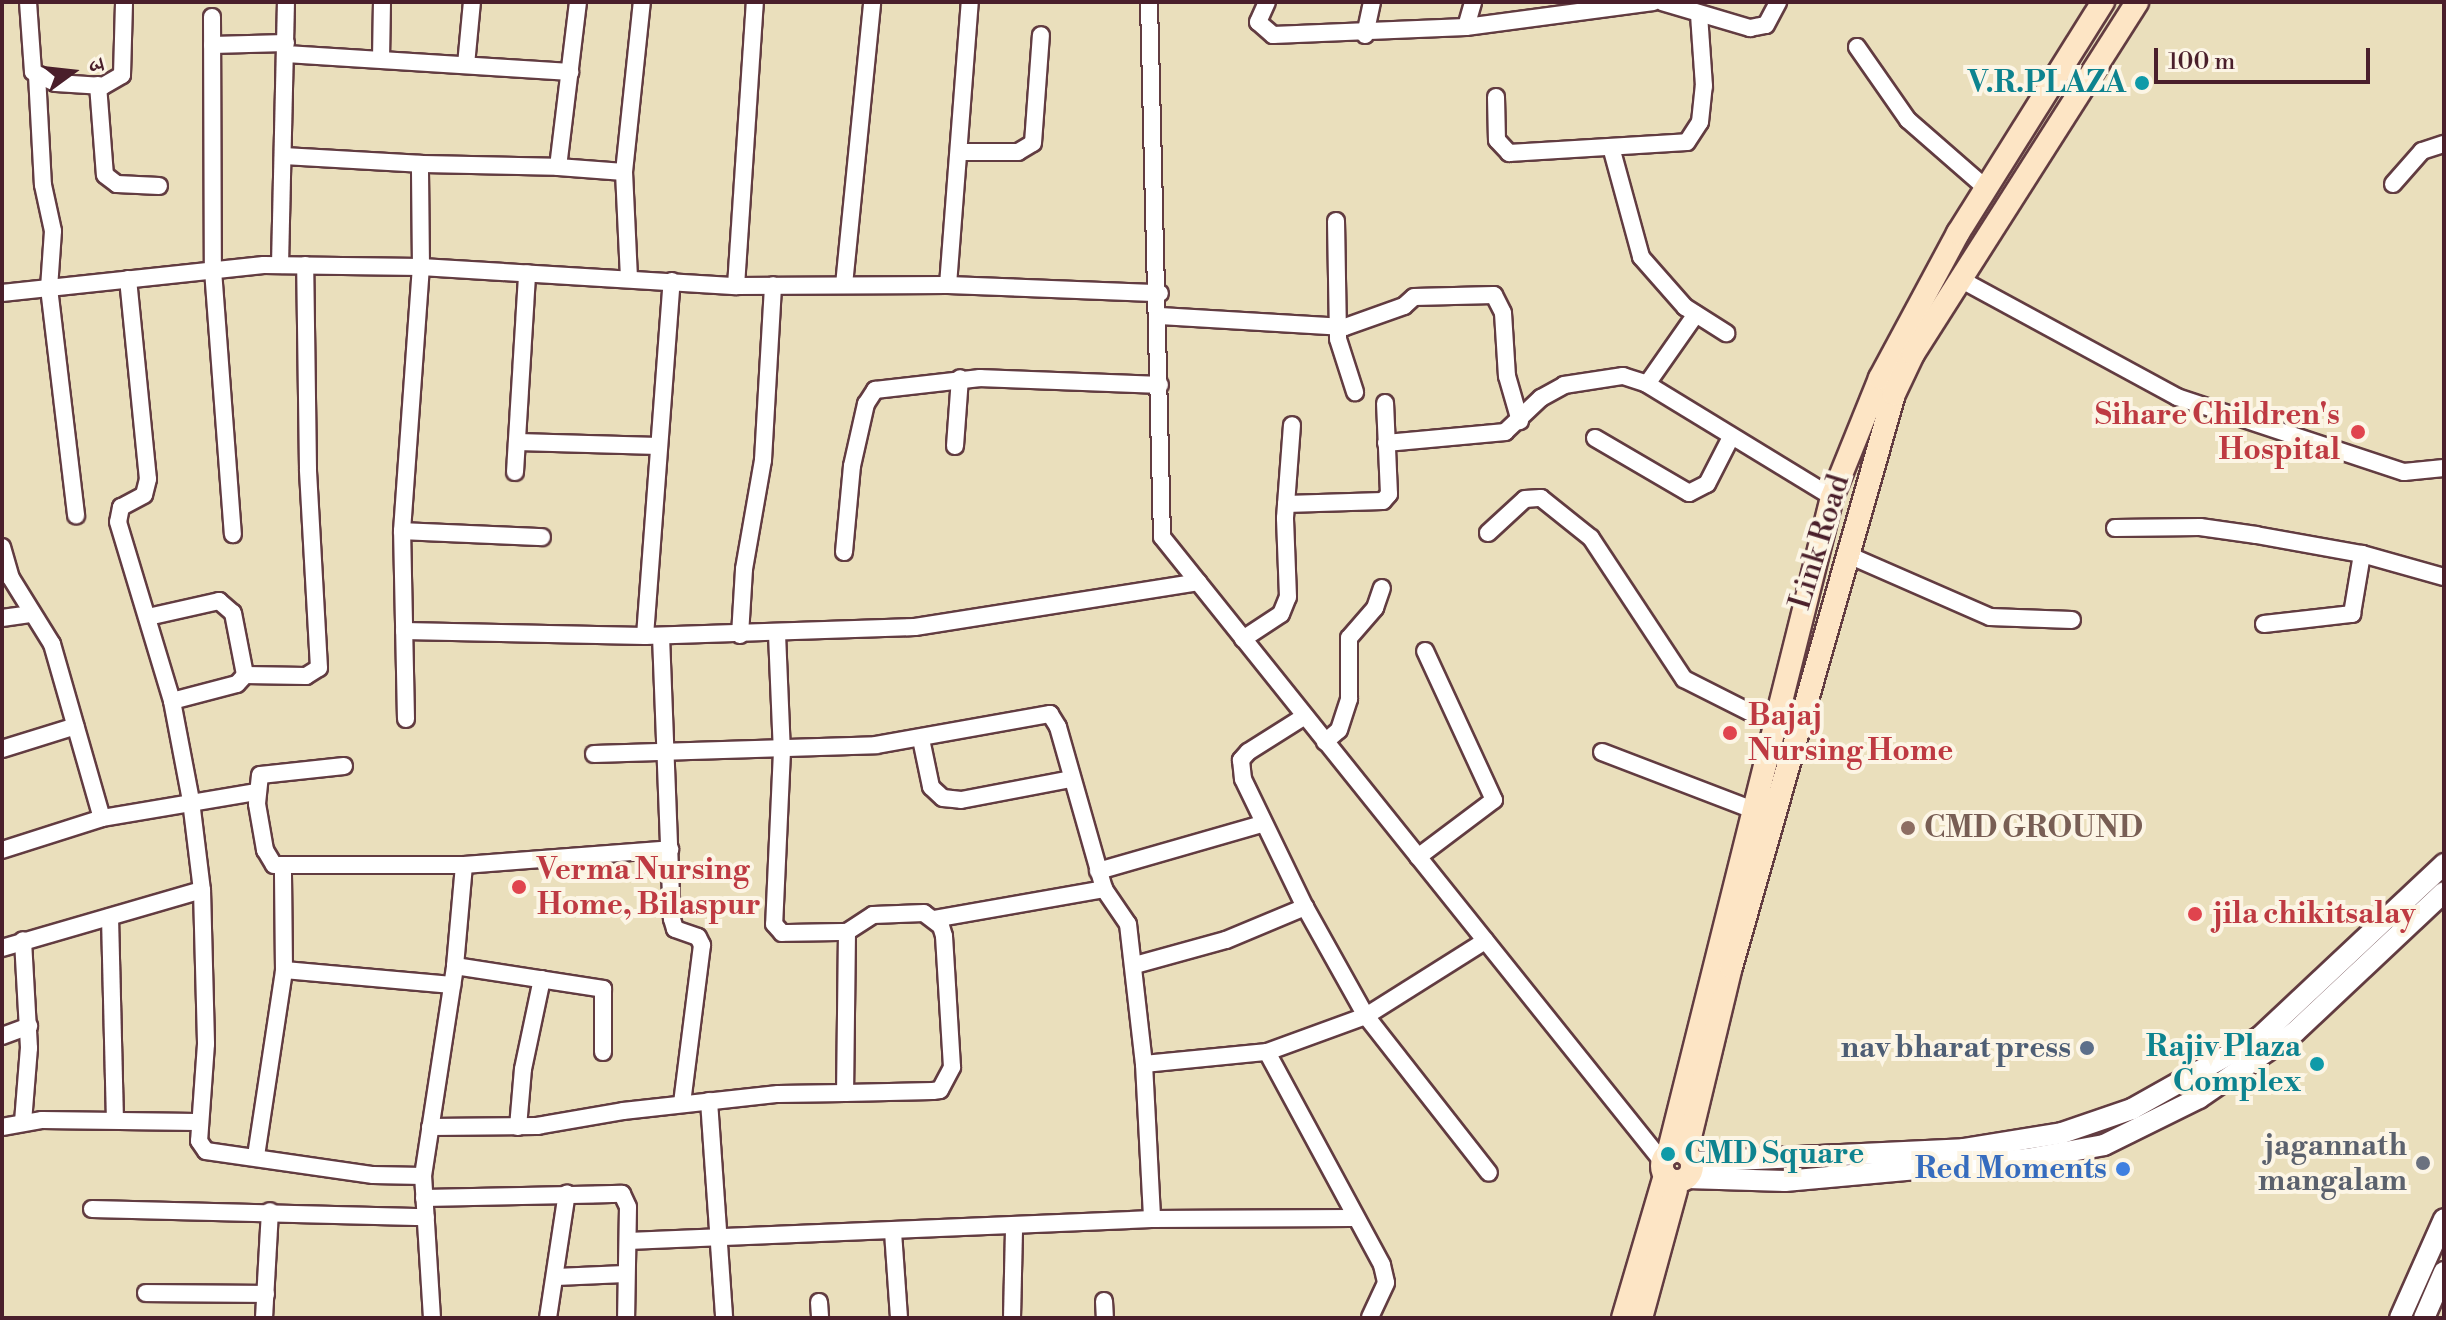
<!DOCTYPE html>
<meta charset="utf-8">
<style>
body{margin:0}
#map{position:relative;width:2446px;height:1320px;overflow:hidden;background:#eadfbc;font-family:"Libre Bodoni","Noto Serif Devanagari",serif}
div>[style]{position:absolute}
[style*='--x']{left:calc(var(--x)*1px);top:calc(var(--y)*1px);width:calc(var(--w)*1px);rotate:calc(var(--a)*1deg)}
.roads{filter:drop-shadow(2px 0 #623c41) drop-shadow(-2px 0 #623c41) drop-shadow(0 2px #623c41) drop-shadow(0 -2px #623c41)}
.minor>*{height:16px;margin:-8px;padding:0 8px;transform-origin:8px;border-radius:8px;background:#fff}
.tertiary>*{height:20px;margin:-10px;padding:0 10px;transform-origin:10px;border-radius:10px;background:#fff}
.secondary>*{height:22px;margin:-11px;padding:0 11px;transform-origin:11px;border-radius:11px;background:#fde5c5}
.secondary>.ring{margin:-11px;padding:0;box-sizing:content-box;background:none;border:22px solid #fde5c5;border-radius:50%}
.dots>*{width:22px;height:22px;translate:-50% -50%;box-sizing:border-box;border:4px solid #fcf5e5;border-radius:50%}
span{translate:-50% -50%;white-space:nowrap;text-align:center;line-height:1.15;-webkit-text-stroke:8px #fcf5e5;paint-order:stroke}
.culture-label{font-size:30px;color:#0d838f;font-weight:700}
.right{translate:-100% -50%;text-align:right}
.left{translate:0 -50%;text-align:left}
.health-label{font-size:30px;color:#be3a42;font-weight:700}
.street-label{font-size:30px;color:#4a1f2b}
.education-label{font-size:30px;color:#785e54;font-weight:700}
.service-label{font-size:30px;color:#4e5e75;font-weight:700}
.worship-label{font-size:30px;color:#5b616d;font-weight:700}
.shop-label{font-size:30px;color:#366cbe;font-weight:700}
.frame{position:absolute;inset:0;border:4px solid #4a1f2b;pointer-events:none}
.north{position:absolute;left:32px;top:32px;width:80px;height:80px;-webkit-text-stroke:6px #fcf5e5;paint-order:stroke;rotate:75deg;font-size:22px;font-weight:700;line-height:32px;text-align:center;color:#4a1f2b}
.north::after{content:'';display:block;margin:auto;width:28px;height:36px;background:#4a1f2b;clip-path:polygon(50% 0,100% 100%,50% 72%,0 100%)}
.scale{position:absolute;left:2154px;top:48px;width:216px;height:36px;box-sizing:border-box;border:4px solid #4a1f2b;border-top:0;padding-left:10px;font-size:24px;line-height:28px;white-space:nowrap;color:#4a1f2b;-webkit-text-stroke:6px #fcf5e5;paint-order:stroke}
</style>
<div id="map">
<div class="roads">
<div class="minor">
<div style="--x:28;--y:2;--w:70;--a:85.9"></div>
<div style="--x:33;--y:72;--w:25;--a:26"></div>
<div style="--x:56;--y:83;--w:47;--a:3.7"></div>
<div style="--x:103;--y:86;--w:22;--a:-30"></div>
<div style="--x:122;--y:75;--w:73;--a:-88.4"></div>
<div style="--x:578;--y:2;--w:166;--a:96.9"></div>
<div style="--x:558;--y:167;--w:66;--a:4.3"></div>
<div style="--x:624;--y:172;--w:106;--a:87.3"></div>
<div style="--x:1149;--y:2;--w:535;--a:88.61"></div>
<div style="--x:1162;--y:537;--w:800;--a:51.3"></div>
<div style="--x:1267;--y:2;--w:22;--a:114"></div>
<div style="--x:1258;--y:22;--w:20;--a:41"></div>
<div style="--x:1273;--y:35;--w:193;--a:-2.4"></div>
<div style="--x:1466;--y:27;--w:189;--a:-7.6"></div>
<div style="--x:1662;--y:2;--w:92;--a:16.5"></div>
<div style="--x:1750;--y:28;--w:16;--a:-11"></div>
<div style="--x:1766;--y:25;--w:26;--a:-62"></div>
<div style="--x:212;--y:17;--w:253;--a:89.8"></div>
<div style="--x:213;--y:270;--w:265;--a:85.7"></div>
<div style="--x:1466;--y:27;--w:26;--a:-74"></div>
<div style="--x:1365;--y:35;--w:34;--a:-78"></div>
<div style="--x:212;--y:45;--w:74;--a:-1.5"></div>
<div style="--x:1857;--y:47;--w:89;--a:55.1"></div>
<div style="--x:1908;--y:120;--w:103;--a:41.1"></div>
<div style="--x:286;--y:54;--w:285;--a:3.6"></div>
<div style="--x:381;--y:59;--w:57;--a:-89"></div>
<div style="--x:466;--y:65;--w:63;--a:-84.6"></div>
<div style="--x:37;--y:75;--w:110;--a:86.9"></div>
<div style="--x:43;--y:185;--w:47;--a:77.7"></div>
<div style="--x:53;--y:231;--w:57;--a:94"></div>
<div style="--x:49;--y:288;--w:229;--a:83.2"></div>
<div style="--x:98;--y:85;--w:90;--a:85.6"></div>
<div style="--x:105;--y:175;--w:15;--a:37"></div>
<div style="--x:117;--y:184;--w:42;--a:2.7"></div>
<div style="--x:1496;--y:97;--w:43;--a:88.7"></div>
<div style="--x:1497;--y:140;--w:18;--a:47"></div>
<div style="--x:1509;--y:153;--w:178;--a:-3.5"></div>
<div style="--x:1687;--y:142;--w:24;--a:-57"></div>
<div style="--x:1700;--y:122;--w:36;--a:-84"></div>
<div style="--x:1704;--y:86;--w:72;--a:-94"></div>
<div style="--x:1611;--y:147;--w:114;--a:74.7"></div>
<div style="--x:1641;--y:257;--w:67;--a:48.7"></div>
<div style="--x:1685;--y:307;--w:49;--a:32.4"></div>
<div style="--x:959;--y:152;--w:59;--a:0"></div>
<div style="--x:1018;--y:152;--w:17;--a:-31"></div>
<div style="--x:1033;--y:143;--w:108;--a:-85.8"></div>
<div style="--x:283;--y:156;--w:137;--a:3.3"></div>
<div style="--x:624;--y:172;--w:171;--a:-84"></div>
<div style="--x:2393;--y:184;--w:44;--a:-48.7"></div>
<div style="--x:2422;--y:151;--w:23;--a:-18"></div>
<div style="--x:1336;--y:221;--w:118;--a:89"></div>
<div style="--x:1338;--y:339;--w:56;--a:72.2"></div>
<div style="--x:280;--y:265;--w:263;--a:-88.7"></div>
<div style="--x:128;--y:279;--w:201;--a:84.3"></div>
<div style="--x:148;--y:479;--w:16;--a:104"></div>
<div style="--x:144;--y:495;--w:26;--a:152"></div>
<div style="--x:121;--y:507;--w:15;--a:101"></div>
<div style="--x:118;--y:522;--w:187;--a:73.2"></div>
<div style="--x:172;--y:701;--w:102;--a:79.2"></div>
<div style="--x:191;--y:801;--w:90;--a:83"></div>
<div style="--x:202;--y:890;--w:154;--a:88.5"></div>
<div style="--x:206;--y:1044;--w:97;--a:94.1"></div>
<div style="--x:199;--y:1141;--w:12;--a:55"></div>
<div style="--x:206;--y:1151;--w:169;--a:8.2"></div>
<div style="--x:373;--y:1175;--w:50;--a:1.1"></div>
<div style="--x:1960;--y:279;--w:247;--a:28.5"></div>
<div style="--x:2177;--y:397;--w:239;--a:18.3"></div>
<div style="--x:2404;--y:472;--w:40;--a:-5.7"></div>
<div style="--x:844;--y:285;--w:284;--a:-84.3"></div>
<div style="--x:948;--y:285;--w:284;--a:-85.6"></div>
<div style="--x:736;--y:286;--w:285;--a:-86.2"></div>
<div style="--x:2;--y:293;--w:263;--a:-6.1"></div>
<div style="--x:264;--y:265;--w:157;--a:0.7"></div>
<div style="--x:421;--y:267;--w:316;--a:3.5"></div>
<div style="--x:736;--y:286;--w:212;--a:-0.3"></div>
<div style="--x:948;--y:285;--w:212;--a:2.2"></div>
<div style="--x:1160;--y:316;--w:185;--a:3.4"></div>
<div style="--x:1345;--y:327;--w:63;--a:-19.6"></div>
<div style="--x:1404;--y:306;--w:13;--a:-42"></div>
<div style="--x:1414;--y:297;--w:80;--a:-1.4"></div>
<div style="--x:1494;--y:295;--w:20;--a:63"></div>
<div style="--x:1503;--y:313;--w:63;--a:86.4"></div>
<div style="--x:1507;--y:376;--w:47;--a:73.9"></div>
<div style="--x:1647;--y:384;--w:85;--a:-55"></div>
<div style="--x:1595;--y:438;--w:109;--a:30.3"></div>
<div style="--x:1689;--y:493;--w:20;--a:-27"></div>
<div style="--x:1707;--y:484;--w:51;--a:-62.9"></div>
<div style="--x:517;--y:442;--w:142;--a:1.6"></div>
<div style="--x:1386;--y:443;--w:120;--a:-5.3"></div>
<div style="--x:1505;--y:432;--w:50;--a:-43.4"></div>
<div style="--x:1541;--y:398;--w:26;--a:-29"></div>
<div style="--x:1564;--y:385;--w:60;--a:-8.7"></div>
<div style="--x:1623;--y:376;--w:25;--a:18"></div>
<div style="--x:1647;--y:384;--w:217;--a:31.4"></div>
<div style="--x:955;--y:446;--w:68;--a:-85.8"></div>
<div style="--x:515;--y:472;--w:199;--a:-86.5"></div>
<div style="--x:1286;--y:504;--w:97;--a:-1.8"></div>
<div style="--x:1383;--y:501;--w:9;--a:-49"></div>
<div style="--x:1389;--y:494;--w:91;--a:-92.5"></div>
<div style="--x:2115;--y:528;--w:85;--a:-0.7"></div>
<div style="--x:2200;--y:527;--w:57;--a:8.1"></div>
<div style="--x:2256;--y:535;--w:108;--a:10.2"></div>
<div style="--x:2362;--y:554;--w:85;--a:15.7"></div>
<div style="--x:402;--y:531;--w:140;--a:2.5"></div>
<div style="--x:1488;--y:533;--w:50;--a:-42.6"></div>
<div style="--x:1525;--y:499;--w:16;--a:-4"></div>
<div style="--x:1541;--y:498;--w:64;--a:38.7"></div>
<div style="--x:1591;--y:538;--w:169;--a:56.6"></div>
<div style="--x:1684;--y:679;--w:104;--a:26.8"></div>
<div style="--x:2;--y:547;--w:32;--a:74"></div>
<div style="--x:11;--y:578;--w:78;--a:58.2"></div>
<div style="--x:52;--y:644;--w:181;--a:74"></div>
<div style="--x:844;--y:552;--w:86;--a:-84.7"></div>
<div style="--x:852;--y:466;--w:64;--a:-77.3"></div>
<div style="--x:866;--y:404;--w:17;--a:-57"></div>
<div style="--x:875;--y:390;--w:106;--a:-6.5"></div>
<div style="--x:980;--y:378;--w:180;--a:2.2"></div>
<div style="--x:1846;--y:554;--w:157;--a:23.6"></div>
<div style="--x:1990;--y:617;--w:82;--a:2.1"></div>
<div style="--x:148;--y:617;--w:73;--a:-12.7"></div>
<div style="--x:219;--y:601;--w:18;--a:41"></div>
<div style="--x:233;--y:613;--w:63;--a:79"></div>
<div style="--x:245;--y:675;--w:61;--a:0.9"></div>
<div style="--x:306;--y:676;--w:15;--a:-32"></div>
<div style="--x:319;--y:668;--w:199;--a:-93.2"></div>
<div style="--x:308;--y:469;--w:204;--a:-90.8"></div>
<div style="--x:2;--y:618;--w:30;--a:-8"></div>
<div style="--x:2264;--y:624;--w:89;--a:-6.5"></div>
<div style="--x:2352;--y:614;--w:61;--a:-80.5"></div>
<div style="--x:404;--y:631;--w:241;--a:1.2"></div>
<div style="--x:645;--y:636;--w:270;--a:-1.9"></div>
<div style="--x:915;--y:627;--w:287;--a:-9"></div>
<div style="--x:777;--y:634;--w:117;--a:87.6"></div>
<div style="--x:782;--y:751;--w:173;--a:92.6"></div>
<div style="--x:774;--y:924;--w:12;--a:48"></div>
<div style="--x:782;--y:933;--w:65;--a:-0.9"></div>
<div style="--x:740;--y:635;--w:66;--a:-86.5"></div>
<div style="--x:744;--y:569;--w:111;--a:-80.1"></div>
<div style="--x:763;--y:460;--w:175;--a:-86.7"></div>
<div style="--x:645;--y:636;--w:356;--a:-85.7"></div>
<div style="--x:661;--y:636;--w:283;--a:87.8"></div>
<div style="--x:672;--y:919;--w:10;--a:73"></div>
<div style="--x:675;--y:929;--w:24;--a:19"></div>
<div style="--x:698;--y:937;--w:9;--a:63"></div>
<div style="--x:702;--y:945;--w:160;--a:97.2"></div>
<div style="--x:1243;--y:639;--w:45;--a:-33.3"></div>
<div style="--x:1281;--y:614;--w:18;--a:-68"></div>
<div style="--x:1288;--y:597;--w:79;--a:-92.2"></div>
<div style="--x:1285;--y:518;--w:93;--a:-85.7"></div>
<div style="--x:172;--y:701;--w:67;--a:-14.7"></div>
<div style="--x:237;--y:684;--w:12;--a:-48"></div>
<div style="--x:1305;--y:716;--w:67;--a:147.7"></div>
<div style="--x:1248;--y:752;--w:11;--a:131"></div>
<div style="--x:1241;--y:760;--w:19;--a:84"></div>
<div style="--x:1243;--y:779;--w:142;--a:64.2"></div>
<div style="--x:1305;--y:907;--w:125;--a:60.8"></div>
<div style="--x:1366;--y:1016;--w:199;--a:51.9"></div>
<div style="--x:406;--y:719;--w:188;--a:-91.2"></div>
<div style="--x:402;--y:531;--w:265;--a:-85.9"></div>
<div style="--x:421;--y:267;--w:103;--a:-90.6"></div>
<div style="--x:420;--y:164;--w:138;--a:1.2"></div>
<div style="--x:921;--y:739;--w:49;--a:78.2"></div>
<div style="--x:931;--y:787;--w:16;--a:43"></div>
<div style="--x:943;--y:798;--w:18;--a:6"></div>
<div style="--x:961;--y:800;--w:112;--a:-10.8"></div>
<div style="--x:1325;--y:742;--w:18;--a:-41"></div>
<div style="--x:1339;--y:730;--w:33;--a:-72"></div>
<div style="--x:1349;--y:699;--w:61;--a:-90"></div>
<div style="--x:1349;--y:638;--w:40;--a:-49"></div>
<div style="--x:1375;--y:608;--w:21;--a:-71"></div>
<div style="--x:2;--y:749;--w:77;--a:-17.3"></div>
<div style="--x:1602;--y:752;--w:162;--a:21"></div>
<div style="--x:594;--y:754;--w:282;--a:-1.8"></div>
<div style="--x:876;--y:745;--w:177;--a:-10.1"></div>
<div style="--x:1050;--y:714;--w:15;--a:58"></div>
<div style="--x:1058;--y:727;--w:168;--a:74.1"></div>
<div style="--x:1104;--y:889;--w:42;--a:55.6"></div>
<div style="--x:1128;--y:924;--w:141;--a:83.5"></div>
<div style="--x:1144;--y:1064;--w:155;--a:87"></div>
<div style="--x:344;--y:766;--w:84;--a:173.9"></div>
<div style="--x:260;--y:775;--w:29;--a:96"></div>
<div style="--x:257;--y:804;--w:47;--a:80.1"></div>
<div style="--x:265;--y:850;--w:17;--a:59"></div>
<div style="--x:274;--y:865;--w:190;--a:0"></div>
<div style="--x:464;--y:865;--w:207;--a:-4.4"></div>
<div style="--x:2;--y:850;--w:105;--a:-17.7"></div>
<div style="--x:102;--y:818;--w:155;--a:-9.6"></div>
<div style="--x:1418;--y:857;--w:95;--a:-36.9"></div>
<div style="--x:1494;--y:800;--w:164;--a:-114.8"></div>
<div style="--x:1098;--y:871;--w:171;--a:-16"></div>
<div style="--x:110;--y:917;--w:201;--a:88.6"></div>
<div style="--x:934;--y:919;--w:173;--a:-10"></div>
<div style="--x:2;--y:948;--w:208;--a:-16.2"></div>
<div style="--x:1135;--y:965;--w:94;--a:-15.4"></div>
<div style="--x:1226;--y:940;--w:86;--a:-22.7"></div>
<div style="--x:455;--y:966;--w:150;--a:8.8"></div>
<div style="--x:603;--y:989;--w:63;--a:90"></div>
<div style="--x:284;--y:970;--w:169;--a:5.1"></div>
<div style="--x:2;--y:1036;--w:29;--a:-20"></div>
<div style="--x:1267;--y:1052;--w:242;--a:61.6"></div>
<div style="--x:1382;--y:1265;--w:18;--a:77"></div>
<div style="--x:1386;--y:1283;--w:38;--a:115"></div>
<div style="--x:1144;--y:1064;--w:124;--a:-5.6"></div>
<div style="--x:1267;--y:1052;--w:105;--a:-20"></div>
<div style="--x:1366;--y:1016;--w:141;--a:-32.2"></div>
<div style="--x:709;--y:1101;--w:218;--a:86"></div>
<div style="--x:23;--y:1122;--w:74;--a:-85.4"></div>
<div style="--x:29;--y:1048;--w:108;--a:-93.2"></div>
<div style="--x:2;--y:1127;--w:41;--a:-9.9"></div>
<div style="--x:42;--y:1120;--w:155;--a:0.7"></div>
<div style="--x:430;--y:1127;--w:107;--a:-0.5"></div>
<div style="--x:537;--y:1126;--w:87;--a:-9.9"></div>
<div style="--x:623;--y:1111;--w:156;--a:-6.3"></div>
<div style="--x:778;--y:1094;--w:67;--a:-0.9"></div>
<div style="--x:845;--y:1093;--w:88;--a:-1.3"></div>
<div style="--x:933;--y:1091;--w:7;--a:-8"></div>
<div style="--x:940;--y:1090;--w:26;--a:-62"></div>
<div style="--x:952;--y:1067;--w:131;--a:-93.5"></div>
<div style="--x:944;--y:936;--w:10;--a:-107"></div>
<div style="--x:941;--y:926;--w:21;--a:-143"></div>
<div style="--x:924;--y:913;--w:51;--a:177.8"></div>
<div style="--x:873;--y:915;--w:31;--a:147"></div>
<div style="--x:847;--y:932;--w:161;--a:90.7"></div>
<div style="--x:518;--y:1127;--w:58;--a:-85.1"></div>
<div style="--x:523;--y:1069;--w:92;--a:-78.1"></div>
<div style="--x:256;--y:1156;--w:188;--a:-81.4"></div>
<div style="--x:284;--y:970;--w:102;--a:-90.6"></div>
<div style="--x:424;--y:1198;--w:198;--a:-1.2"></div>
<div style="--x:622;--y:1194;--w:14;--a:65"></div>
<div style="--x:628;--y:1207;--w:111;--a:91"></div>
<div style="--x:92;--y:1209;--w:334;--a:1.4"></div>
<div style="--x:893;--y:1232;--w:86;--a:86"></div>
<div style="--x:628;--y:1241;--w:524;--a:-2.4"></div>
<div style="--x:1152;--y:1219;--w:200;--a:-0.3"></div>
<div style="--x:556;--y:1277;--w:69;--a:-2.5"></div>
<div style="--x:146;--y:1293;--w:120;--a:0.5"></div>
<div style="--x:1104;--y:1301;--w:17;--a:87"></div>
<div style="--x:819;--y:1302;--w:16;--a:86"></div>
<div style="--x:264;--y:1318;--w:107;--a:-86.8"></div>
<div style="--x:432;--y:1318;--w:142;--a:-93.6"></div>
<div style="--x:423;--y:1176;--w:212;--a:-81.3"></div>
<div style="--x:455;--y:966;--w:101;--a:-84.9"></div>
<div style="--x:548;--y:1318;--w:126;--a:-81.4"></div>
<div style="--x:1012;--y:1318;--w:91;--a:-88.7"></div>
</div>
<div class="tertiary">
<div style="--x:1692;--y:1162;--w:271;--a:-2.7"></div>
<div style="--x:1963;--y:1149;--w:100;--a:-9.2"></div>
<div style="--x:2062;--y:1133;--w:74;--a:-18.9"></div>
<div style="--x:2132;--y:1109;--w:147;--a:-29.4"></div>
<div style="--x:2260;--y:1037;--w:253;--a:-43.2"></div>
<div style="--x:1687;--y:1178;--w:98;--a:1.8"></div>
<div style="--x:1785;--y:1181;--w:243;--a:-5.2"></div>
<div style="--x:2027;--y:1159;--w:78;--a:-10.3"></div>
<div style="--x:2104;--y:1145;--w:106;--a:-26.3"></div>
<div style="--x:2199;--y:1098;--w:116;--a:-34.5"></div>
<div style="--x:2295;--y:1032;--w:204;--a:-43.2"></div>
<div style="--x:2400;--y:1318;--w:108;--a:-66"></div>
<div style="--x:2424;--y:1318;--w:50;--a:-66.5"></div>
</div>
<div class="secondary">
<div class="ring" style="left:1662px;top:1151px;width:8px;height:8px"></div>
<div style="--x:1668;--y:1154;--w:677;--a:-75.98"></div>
<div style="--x:1832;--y:497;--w:128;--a:-68"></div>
<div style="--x:1880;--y:378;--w:165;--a:-61.7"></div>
<div style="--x:1958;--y:233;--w:273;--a:-57.9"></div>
<div style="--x:1686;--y:1154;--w:192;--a:-76.5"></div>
<div style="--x:1731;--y:967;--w:596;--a:-74.12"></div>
<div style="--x:1894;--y:394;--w:44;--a:-64.6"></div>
<div style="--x:1913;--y:354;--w:417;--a:-57.5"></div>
<div style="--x:1623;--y:1318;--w:149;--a:-73.6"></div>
<div style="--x:1641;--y:1318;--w:133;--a:-74.7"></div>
</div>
</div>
<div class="dots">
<div style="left:2142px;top:83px;background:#0f9aa8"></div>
<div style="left:2358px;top:432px;background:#e0444e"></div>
<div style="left:1730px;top:733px;background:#e0444e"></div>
<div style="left:1908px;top:828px;background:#8d6e63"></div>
<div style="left:519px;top:887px;background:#e0444e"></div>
<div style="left:2195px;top:914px;background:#e0444e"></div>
<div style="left:2087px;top:1048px;background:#5c6f8a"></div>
<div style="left:2317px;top:1064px;background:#0f9aa8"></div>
<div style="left:1668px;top:1154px;background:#0f9aa8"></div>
<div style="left:2423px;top:1163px;background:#6b7280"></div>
<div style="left:2123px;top:1169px;background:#3f7fe0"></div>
</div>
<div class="culture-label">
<span class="right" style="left:2126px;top:83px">V.R.PLAZA</span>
<span class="right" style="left:2301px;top:1064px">Rajiv Plaza<br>Complex</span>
<span class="left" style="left:1684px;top:1154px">CMD Square</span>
</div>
<div class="health-label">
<span class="right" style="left:2340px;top:432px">Sihare Children's<br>Hospital</span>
<span class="left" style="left:1748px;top:733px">Bajaj<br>Nursing Home</span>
<span class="left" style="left:537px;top:887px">Verma Nursing<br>Home, Bilaspur</span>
<span class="left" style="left:2213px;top:914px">jila chikitsalay</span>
</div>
<div class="street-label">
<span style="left:1820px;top:542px;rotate:-73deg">Link Road</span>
</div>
<div class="education-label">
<span class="left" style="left:1924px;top:828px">CMD GROUND</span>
</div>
<div class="service-label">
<span class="right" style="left:2071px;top:1048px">nav bharat press</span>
</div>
<div class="worship-label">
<span class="right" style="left:2407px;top:1163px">jagannath<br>mangalam</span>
</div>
<div class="shop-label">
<span class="right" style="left:2107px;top:1169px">Red Moments</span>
</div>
<div class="frame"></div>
<div class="north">उ</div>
<div class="scale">100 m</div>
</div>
